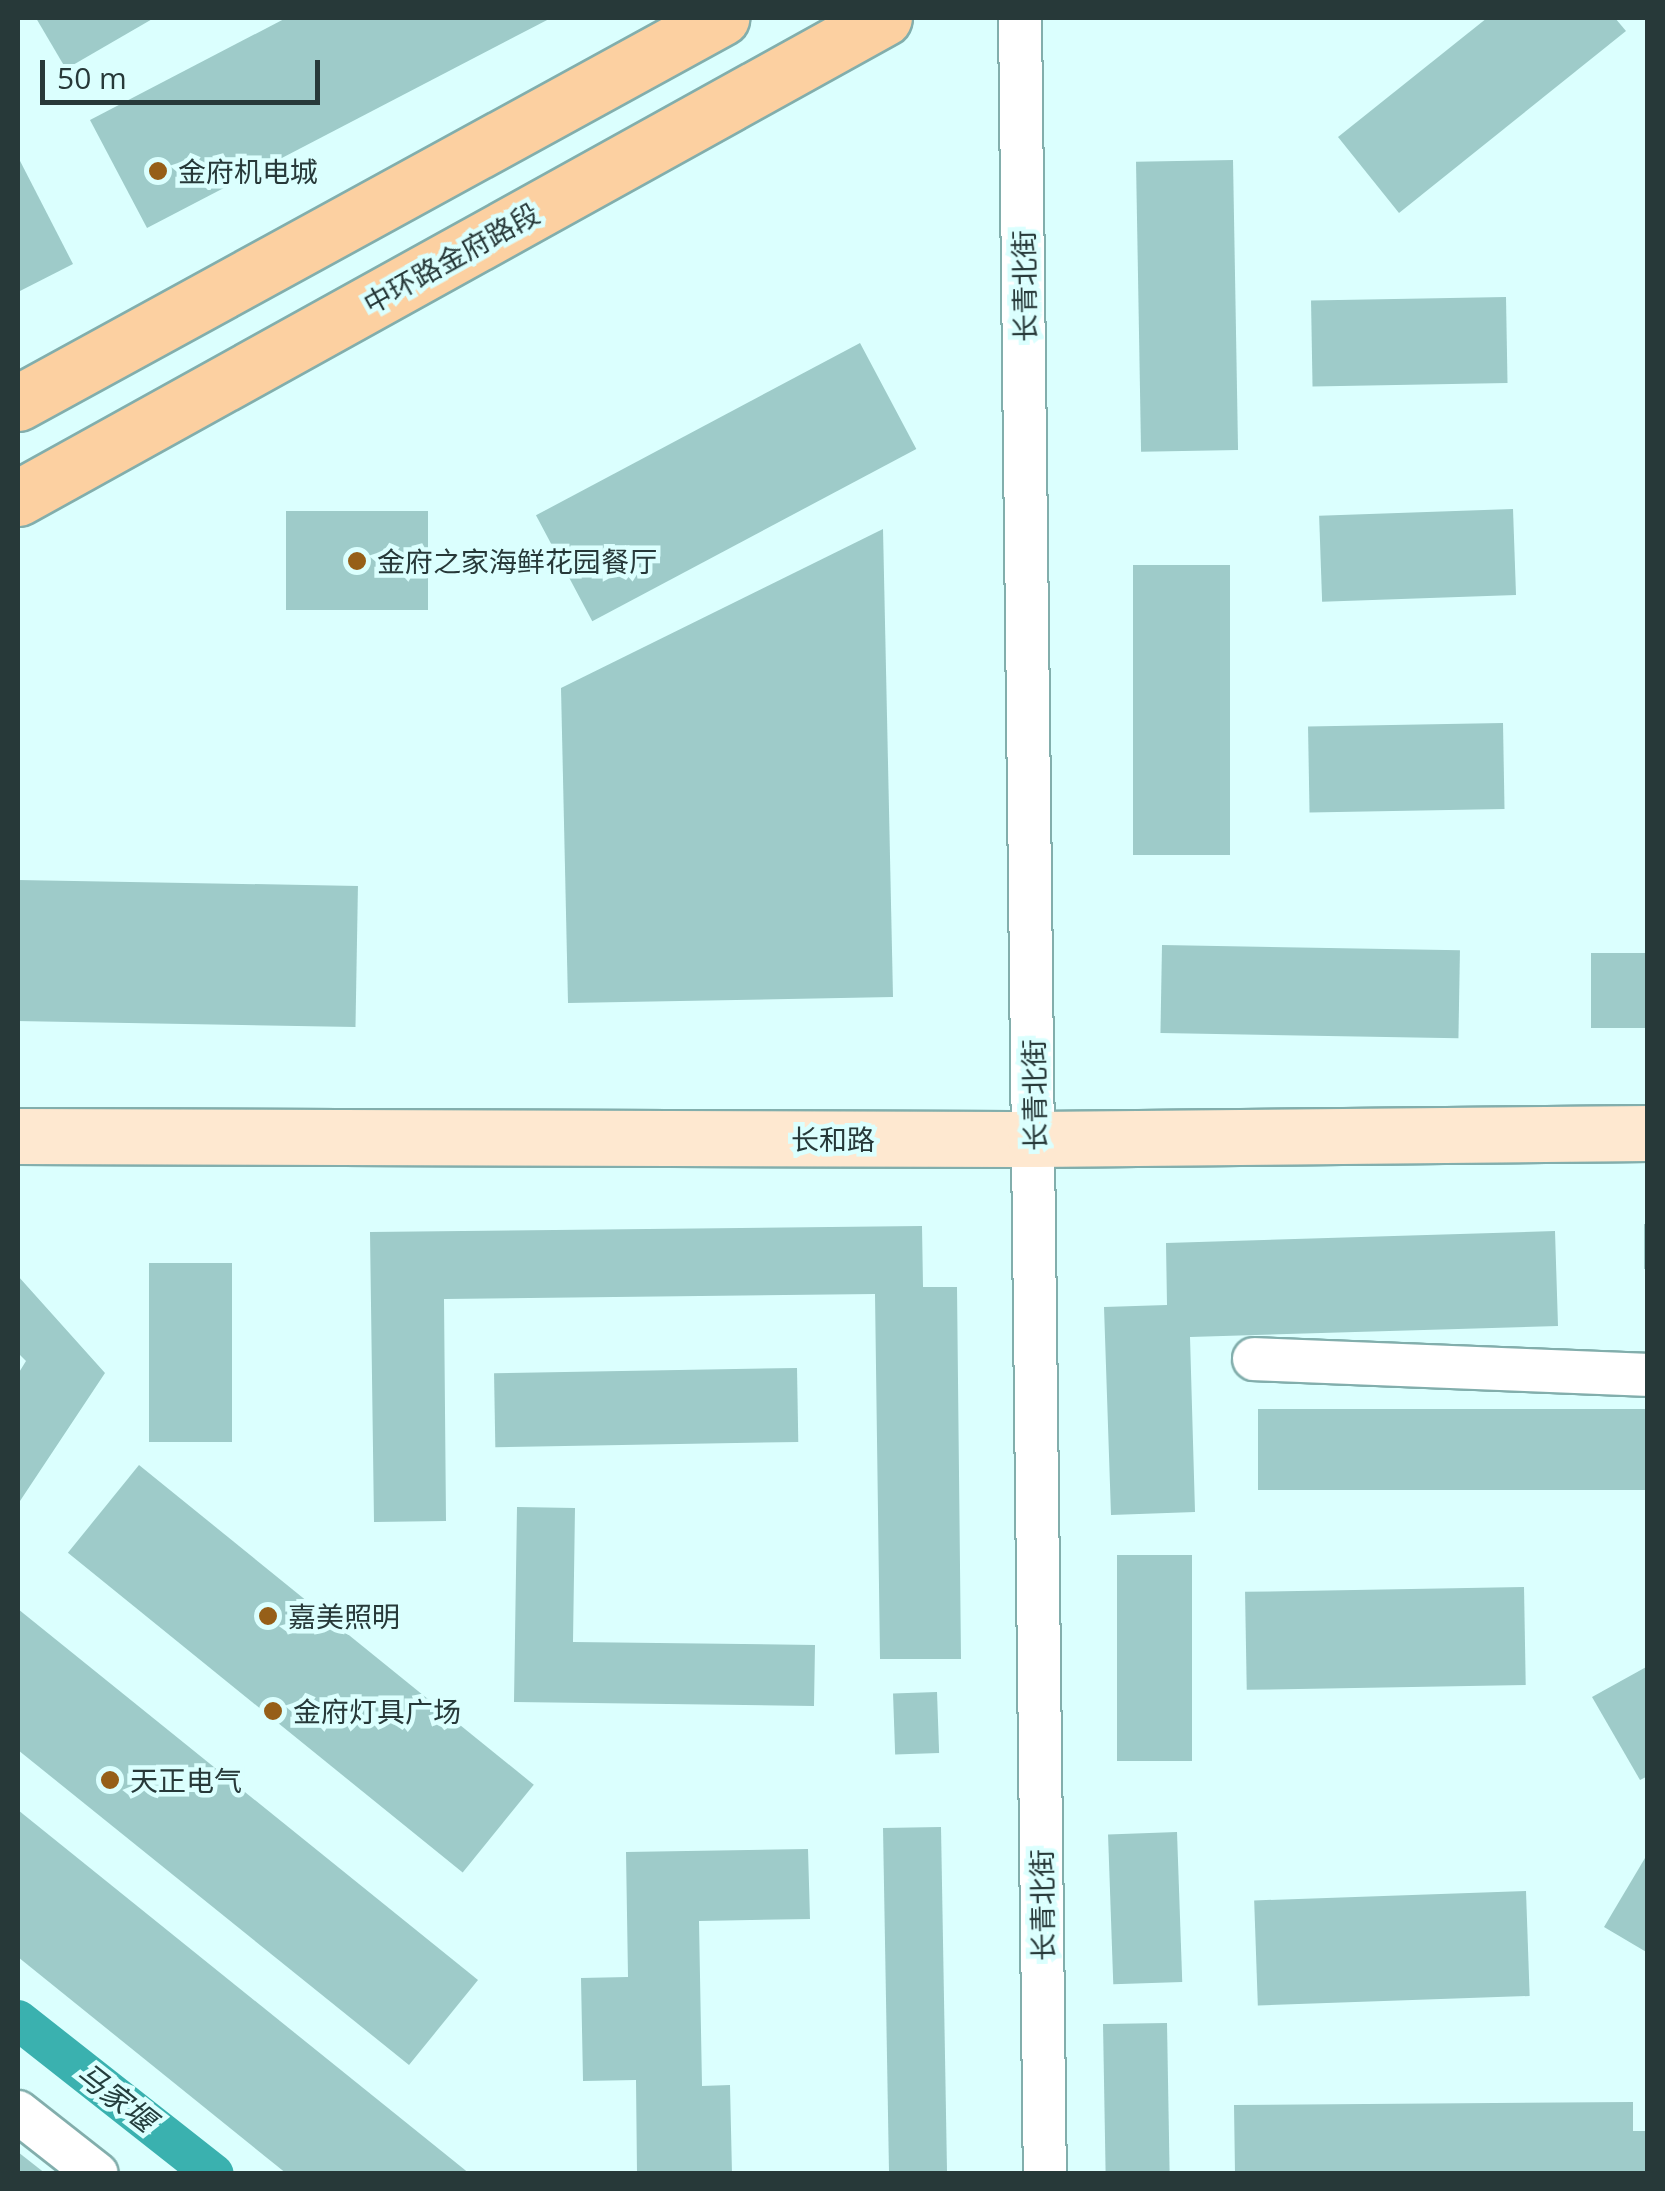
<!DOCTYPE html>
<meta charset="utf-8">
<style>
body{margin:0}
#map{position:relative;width:1665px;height:2191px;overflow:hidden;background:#dbfffe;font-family:"Open Sans","Noto Sans SC",sans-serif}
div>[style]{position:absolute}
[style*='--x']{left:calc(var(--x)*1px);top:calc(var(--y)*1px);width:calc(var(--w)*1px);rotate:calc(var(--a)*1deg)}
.canal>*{height:40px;margin:-20px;padding:0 20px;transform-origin:20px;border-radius:20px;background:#3ab1af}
.building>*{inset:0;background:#9ecbc9;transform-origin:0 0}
.roads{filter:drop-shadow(2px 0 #82aeac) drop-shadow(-2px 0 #82aeac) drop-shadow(0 2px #82aeac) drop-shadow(0 -2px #82aeac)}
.street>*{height:42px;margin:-21px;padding:0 21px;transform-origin:21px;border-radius:21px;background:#fff}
.secondary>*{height:55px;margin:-27.5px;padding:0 27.5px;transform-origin:27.5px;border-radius:27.5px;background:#fee8d0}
.primary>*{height:55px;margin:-27.5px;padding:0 27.5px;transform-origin:27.5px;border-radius:27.5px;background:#fcd0a1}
.dots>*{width:28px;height:28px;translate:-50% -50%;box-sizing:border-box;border:5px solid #dbfffe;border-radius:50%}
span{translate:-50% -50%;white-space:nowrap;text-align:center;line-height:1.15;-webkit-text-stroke:9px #dbfffe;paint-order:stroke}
.poi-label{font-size:28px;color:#273939}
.left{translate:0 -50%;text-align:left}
.street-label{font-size:28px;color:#273939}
.water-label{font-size:30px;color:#243e3d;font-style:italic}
.frame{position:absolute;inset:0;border:20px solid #273939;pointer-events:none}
.scale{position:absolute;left:40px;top:60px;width:280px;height:45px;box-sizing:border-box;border:5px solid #273939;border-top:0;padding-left:12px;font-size:30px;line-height:35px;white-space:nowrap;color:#273939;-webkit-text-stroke:8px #dbfffe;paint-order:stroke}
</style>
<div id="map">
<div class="canal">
<div style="--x:18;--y:2020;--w:249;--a:38.2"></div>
</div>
<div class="building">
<div style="clip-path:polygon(36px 18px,154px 18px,66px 69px)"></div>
<div style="clip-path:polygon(286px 18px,551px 18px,147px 228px,90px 120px)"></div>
<div style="clip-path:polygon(1487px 18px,1615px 18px,1626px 31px,1399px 213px,1338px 137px)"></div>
<div style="clip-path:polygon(18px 157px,73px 264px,18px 292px)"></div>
<div style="left:1233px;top:160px;width:290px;height:97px;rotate:89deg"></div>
<div style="left:1506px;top:297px;width:86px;height:195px;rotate:89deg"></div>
<div style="left:860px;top:343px;width:120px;height:367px;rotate:62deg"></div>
<div style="left:1513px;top:509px;width:86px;height:194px;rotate:88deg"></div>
<div style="left:286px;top:511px;width:142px;height:99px"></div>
<div style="clip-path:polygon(883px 529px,893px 997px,568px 1003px,561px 688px)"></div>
<div style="left:1133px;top:565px;width:97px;height:290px"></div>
<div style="left:1503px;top:723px;width:86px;height:195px;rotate:89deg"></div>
<div style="left:18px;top:880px;width:340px;height:141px;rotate:1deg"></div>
<div style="left:1162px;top:945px;width:298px;height:88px;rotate:1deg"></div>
<div style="left:1591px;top:953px;width:57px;height:75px"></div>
<div style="left:1644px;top:1224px;width:4px;height:45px"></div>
<div style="clip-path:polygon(922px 1226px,923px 1287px,957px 1287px,961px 1659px,880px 1659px,875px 1294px,444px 1299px,446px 1521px,374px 1522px,370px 1232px)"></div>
<div style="clip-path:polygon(1555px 1231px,1558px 1326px,1190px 1337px,1195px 1512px,1111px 1515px,1104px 1307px,1167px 1305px,1166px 1243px)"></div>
<div style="left:232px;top:1263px;width:179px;height:83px;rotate:90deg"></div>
<div style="clip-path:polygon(18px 1276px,105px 1373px,18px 1504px,18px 1374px,26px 1361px,18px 1353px)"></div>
<div style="left:797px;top:1368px;width:74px;height:303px;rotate:89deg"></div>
<div style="left:1648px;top:1409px;width:81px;height:390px;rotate:90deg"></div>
<div style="left:139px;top:1465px;width:508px;height:113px;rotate:39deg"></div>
<div style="clip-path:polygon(517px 1507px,575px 1508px,573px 1642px,815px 1645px,814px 1706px,514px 1702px)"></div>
<div style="left:1117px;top:1555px;width:75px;height:206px"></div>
<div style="left:1524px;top:1587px;width:98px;height:279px;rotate:89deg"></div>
<div style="clip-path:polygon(18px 1609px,478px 1980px,409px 2065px,18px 1750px)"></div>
<div style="clip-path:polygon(1648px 1666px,1648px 1776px,1640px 1780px,1592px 1697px)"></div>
<div style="left:937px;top:1692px;width:61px;height:44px;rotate:88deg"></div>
<div style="clip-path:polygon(18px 1810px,470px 2174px,287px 2174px,18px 1957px)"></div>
<div style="left:941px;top:1827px;width:347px;height:58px;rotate:89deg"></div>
<div style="left:1177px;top:1832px;width:150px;height:69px;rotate:88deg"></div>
<div style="clip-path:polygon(808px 1849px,810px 1919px,699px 1921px,702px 2086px,730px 2085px,732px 2174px,637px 2174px,636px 2080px,583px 2081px,581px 1978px,628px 1977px,626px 1852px)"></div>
<div style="clip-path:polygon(1648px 1853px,1648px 1953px,1604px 1927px)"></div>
<div style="left:1526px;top:1891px;width:105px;height:272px;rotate:88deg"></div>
<div style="left:1167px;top:2023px;width:151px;height:64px;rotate:89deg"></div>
<div style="clip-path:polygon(1633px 2102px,1633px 2131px,1648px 2131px,1648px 2174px,1235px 2174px,1234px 2105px)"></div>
<div style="clip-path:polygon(18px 2152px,46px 2174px,18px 2174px)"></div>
</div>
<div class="roads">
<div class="street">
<div style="--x:1020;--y:18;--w:2156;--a:89.34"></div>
<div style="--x:1254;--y:1359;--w:394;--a:2.3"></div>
<div style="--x:18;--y:2112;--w:100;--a:38.1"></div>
</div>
<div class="secondary">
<div style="--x:18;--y:1136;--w:1017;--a:0.17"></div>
<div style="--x:1035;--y:1139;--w:613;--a:-0.56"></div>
</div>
<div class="primary">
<div style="--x:18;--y:403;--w:802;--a:-28.71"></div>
<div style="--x:18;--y:498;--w:990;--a:-29"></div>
</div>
</div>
<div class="dots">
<div style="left:158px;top:171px;background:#965f18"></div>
<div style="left:357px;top:561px;background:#965f18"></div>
<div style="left:268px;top:1616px;background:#965f18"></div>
<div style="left:273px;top:1711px;background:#965f18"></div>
<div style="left:110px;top:1780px;background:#965f18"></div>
</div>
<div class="poi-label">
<span class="left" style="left:178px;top:171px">金府机电城</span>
<span class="left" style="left:377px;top:561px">金府之家海鲜花园餐厅</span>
<span class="left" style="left:288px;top:1616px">嘉美照明</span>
<span class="left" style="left:293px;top:1711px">金府灯具广场</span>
<span class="left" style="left:130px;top:1780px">天正电气</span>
</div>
<div class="street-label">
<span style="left:451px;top:258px;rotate:-29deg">中环路金府路段</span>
<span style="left:1024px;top:286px;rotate:-91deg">长青北街</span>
<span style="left:1034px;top:1095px;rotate:-91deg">长青北街</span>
<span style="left:833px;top:1139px">长和路</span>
<span style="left:1042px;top:1905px;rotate:-91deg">长青北街</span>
</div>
<div class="water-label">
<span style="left:116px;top:2097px;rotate:38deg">马家堰</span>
</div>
<div class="frame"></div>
<div class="scale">50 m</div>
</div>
